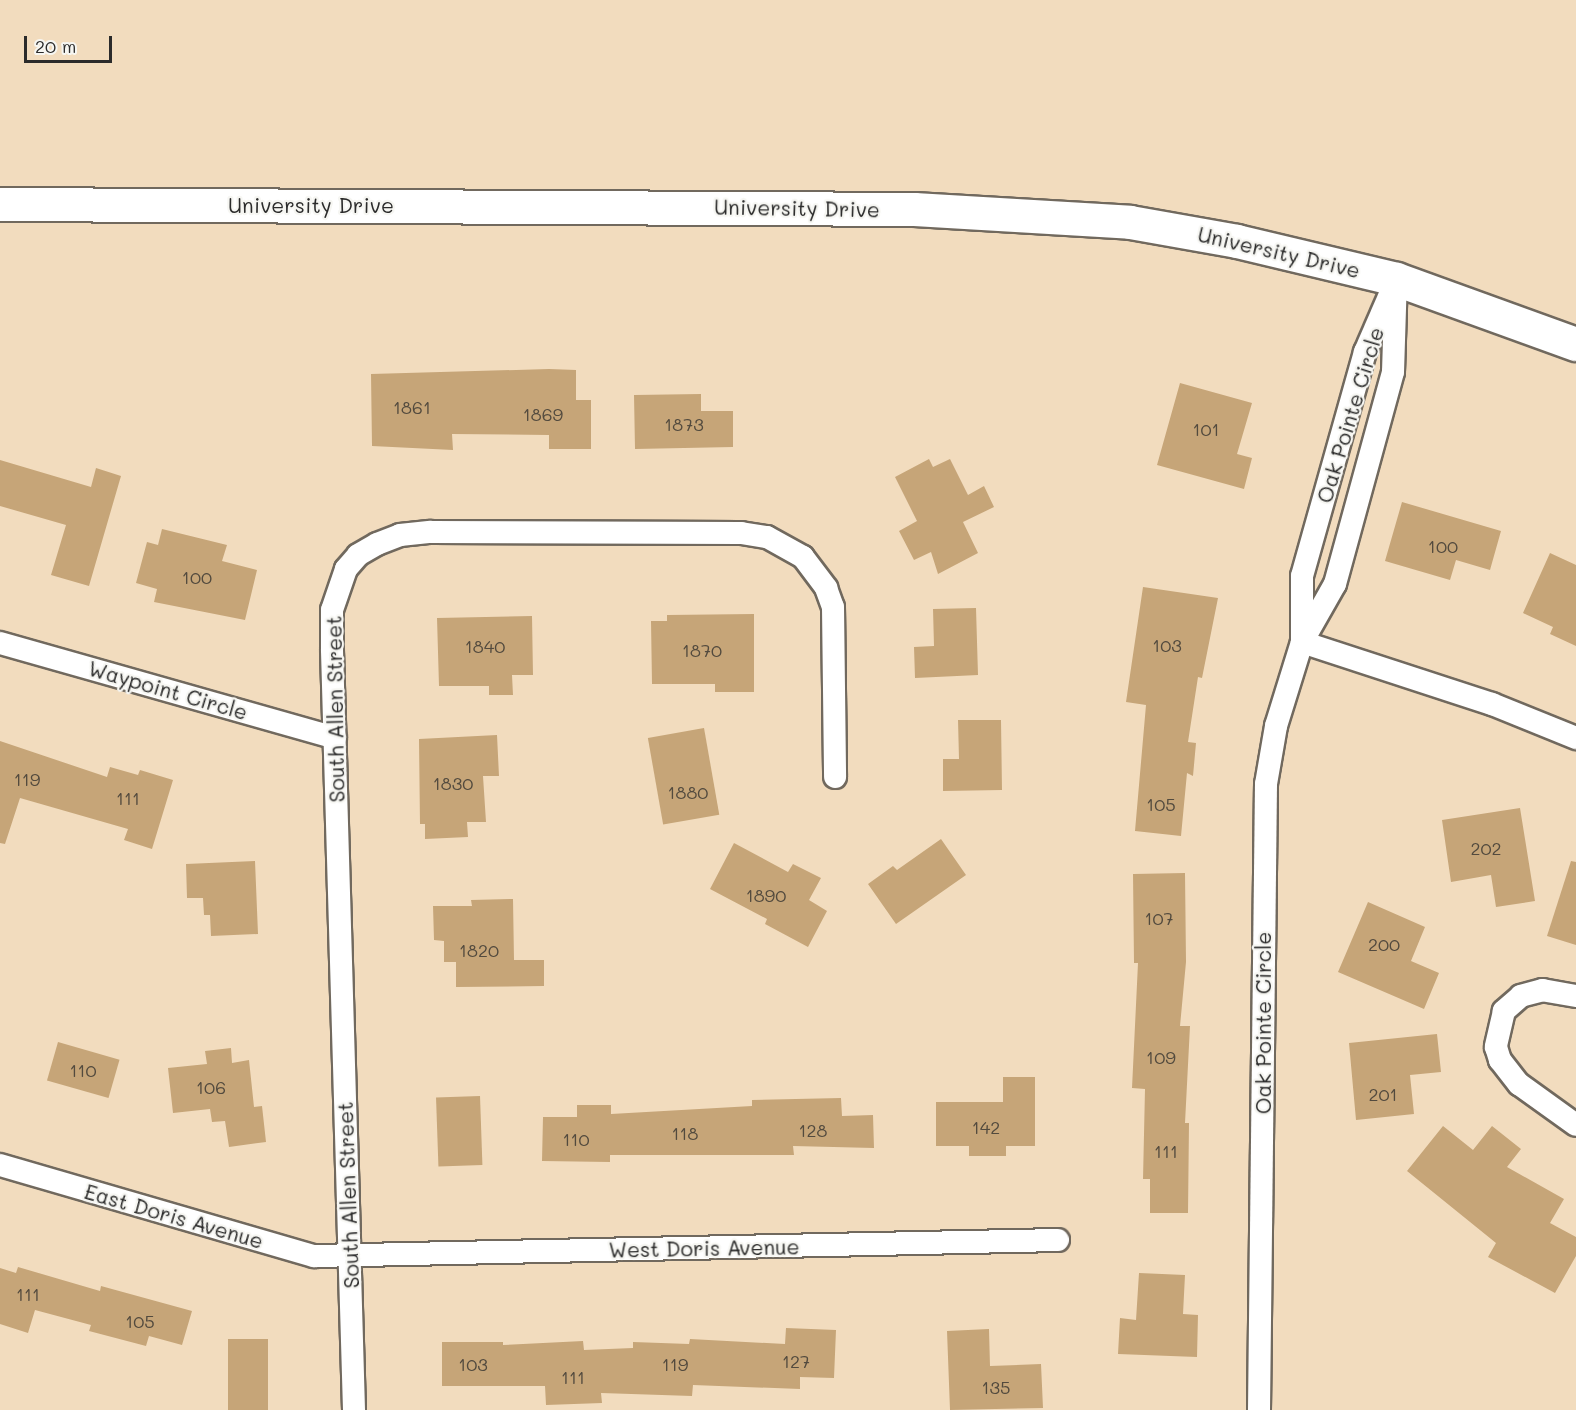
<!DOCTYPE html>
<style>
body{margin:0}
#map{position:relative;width:1576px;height:1410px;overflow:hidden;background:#f2dcbe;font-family:Mali,sans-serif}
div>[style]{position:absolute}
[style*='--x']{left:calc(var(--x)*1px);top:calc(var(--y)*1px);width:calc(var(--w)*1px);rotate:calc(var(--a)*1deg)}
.building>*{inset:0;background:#c6a578;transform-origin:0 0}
.roads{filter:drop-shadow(2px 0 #71695e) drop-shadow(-2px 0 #71695e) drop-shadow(0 2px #71695e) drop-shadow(0 -2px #71695e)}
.minor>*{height:22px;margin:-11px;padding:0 11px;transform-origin:11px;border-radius:11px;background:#fff}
.secondary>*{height:33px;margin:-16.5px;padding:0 16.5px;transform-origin:16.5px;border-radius:16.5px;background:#fff}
span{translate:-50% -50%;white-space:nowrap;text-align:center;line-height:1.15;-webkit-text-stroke:4.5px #f6f6f2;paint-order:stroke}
.number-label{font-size:18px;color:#524a3e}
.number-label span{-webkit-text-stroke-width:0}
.street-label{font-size:21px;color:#2b2b2b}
.scale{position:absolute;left:24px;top:36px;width:88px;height:27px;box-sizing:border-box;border:3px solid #2b2b2b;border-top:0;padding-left:8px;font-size:18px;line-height:21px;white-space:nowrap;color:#2b2b2b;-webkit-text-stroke:4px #f6f6f2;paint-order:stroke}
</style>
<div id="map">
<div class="building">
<div style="clip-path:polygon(549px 369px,576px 370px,576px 400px,591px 400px,591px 449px,549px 449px,549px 435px,452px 434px,453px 450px,372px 446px,371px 374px)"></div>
<div style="clip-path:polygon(1180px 383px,1252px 403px,1237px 454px,1252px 458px,1244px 489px,1157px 465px)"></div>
<div style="clip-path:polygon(701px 394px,701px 411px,733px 411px,733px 447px,635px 449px,634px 395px)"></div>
<div style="clip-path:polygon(929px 459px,933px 467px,950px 459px,968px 495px,984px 486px,994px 507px,963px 522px,978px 553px,938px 574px,931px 552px,914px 560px,899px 531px,917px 521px,895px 477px)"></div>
<div style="clip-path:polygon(0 460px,91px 487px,96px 468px,121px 476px,89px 586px,51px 575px,66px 525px,0 506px)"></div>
<div style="clip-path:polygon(1402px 502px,1501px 531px,1490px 570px,1456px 560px,1450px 580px,1385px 561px)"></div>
<div style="clip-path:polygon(162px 529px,227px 545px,222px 561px,257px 570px,245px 620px,154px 602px,157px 589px,136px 583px,147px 542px,158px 545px)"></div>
<div style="clip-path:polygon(1550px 553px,1576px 565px,1576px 646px,1550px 634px,1553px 627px,1523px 613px)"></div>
<div style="clip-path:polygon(1143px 587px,1218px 598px,1202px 678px,1198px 677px,1188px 742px,1196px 743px,1193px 776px,1187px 773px,1181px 836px,1135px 831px,1146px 705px,1126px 702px)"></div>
<div style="clip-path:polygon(976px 608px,978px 675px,915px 678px,914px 647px,934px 646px,933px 609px)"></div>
<div style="clip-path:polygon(754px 614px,754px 692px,715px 692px,715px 684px,652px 684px,651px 621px,667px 621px,667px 615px)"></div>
<div style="clip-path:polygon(532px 616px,533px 675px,512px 675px,513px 695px,489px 695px,489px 686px,439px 686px,437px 618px)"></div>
<div style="clip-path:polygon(958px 720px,1001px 720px,1002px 790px,943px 791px,943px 759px,959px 759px)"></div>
<div style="left:704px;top:728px;width:88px;height:57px;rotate:80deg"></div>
<div style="clip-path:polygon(497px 735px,499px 776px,483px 776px,486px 822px,467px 822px,468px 837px,425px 839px,425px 824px,420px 824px,419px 739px)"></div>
<div style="clip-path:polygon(0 741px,107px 777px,110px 767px,138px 775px,140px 770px,173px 780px,152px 849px,124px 840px,128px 829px,20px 798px,5px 844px,0 843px)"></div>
<div style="clip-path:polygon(1520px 808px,1535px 901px,1496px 907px,1491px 875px,1451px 882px,1442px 820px)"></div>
<div style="clip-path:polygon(941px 839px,966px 875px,896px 924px,868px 884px,893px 866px,897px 870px)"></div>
<div style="clip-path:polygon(734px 843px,788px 872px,793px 864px,821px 878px,809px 900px,827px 911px,808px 947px,765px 924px,767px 919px,710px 889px)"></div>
<div style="clip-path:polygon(255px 861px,258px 934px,211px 936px,210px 915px,204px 915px,203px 898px,187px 898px,186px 864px)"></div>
<div style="clip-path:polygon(1571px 861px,1576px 862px,1576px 945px,1547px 936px)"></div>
<div style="clip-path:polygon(1185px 873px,1186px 962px,1180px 1026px,1190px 1026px,1185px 1123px,1189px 1123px,1188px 1213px,1150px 1213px,1150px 1179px,1143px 1179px,1145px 1089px,1132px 1088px,1138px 963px,1134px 963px,1133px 874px)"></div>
<div style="clip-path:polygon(513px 899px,514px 960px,544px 960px,544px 986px,456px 987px,456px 962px,444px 962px,444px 941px,434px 940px,433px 906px,472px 906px,471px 900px)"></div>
<div style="clip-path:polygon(1368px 902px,1425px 927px,1411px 961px,1439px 973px,1424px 1009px,1338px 972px)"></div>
<div style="clip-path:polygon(1437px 1034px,1441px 1072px,1410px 1075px,1414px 1114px,1356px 1120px,1349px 1043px)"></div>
<div style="left:58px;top:1042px;width:64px;height:40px;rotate:16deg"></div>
<div style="clip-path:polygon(231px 1048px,232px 1063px,249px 1060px,254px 1107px,262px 1106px,266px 1142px,229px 1147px,225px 1121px,212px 1122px,210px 1109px,173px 1113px,168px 1068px,207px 1064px,205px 1051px)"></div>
<div style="clip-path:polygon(1003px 1077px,1035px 1077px,1035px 1146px,1006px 1146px,1006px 1156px,969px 1156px,969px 1146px,936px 1146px,936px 1102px,1003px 1102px)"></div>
<div style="left:480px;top:1096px;width:69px;height:44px;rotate:88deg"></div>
<div style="clip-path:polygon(841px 1098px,842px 1116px,873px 1115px,874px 1148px,793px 1146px,794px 1155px,610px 1155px,610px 1162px,542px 1161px,543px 1117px,577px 1117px,577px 1105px,611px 1105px,611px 1114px,752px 1106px,752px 1100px)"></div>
<div style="clip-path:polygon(1443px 1126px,1473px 1150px,1492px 1126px,1521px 1149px,1507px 1167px,1564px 1199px,1550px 1223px,1576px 1237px,1576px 1256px,1555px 1293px,1488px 1257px,1496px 1243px,1407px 1171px)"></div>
<div style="clip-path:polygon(18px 1267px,100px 1291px,101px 1286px,192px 1311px,182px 1345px,149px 1336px,146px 1346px,89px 1331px,91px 1325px,35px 1310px,28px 1333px,0 1324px,0 1268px,16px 1273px)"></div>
<div style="clip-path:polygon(1139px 1273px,1185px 1275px,1183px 1314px,1198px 1315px,1197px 1357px,1118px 1354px,1120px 1318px,1136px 1320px)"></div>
<div style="clip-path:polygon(786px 1328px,836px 1330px,834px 1378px,800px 1377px,800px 1389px,693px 1385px,692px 1396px,601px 1393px,602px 1403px,546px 1405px,545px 1386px,442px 1386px,442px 1342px,503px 1342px,503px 1345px,583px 1341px,584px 1350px,633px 1348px,633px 1342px,689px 1344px,690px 1339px,785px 1344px)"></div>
<div style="clip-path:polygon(989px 1329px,990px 1366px,1041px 1364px,1043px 1408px,950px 1410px,947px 1331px)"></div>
<div style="left:228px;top:1339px;width:40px;height:71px"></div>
</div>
<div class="roads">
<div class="minor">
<div style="--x:1302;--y:640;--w:64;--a:-90"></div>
<div style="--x:1302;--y:576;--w:233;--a:-74.3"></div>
<div style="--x:1365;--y:352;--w:65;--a:-66.6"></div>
<div style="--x:1302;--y:642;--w:200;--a:18.1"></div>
<div style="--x:1492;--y:704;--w:91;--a:22"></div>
<div style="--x:0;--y:643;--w:348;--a:15.8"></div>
<div style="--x:1576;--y:996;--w:34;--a:-170"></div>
<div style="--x:1543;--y:990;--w:23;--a:165"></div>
<div style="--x:1521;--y:996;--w:23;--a:139"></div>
<div style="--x:1504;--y:1011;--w:37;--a:103"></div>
<div style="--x:1496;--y:1047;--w:14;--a:73"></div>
<div style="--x:1500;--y:1060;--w:31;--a:52"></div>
<div style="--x:1519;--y:1084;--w:70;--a:35.7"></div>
<div style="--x:0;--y:1165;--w:327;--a:16.2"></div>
<div style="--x:314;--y:1256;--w:744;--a:-1.23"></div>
<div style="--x:354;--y:1410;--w:761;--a:-91.66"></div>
<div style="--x:332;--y:649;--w:39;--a:-90"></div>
<div style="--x:332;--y:610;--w:43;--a:-71.1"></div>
<div style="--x:346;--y:569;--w:18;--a:-49"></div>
<div style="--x:358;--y:555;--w:22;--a:-30"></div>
<div style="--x:377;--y:544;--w:25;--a:-21"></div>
<div style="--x:400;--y:535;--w:31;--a:-6"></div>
<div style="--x:431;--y:532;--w:310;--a:0.2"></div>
<div style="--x:741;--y:533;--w:26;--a:9"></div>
<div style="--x:767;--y:537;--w:41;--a:29.1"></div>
<div style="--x:803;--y:557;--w:39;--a:53"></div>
<div style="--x:826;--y:588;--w:20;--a:70"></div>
<div style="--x:833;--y:607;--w:170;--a:89.3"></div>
<div style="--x:1259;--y:1410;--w:626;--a:-89.36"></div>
<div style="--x:1266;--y:784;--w:59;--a:-80.2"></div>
<div style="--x:1276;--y:726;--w:88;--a:-72.8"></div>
<div style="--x:1302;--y:642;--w:67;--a:-60.4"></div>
<div style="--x:1335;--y:584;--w:220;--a:-74.7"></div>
<div style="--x:1393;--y:372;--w:93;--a:-88.2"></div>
</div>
<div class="secondary">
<div style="--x:0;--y:204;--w:914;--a:0.31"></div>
<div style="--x:914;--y:209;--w:216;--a:3.4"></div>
<div style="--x:1130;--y:222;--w:109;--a:10.1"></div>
<div style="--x:1237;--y:241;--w:163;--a:13.4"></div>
<div style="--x:1396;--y:279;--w:191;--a:19.9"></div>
</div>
</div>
<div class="number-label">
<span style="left:412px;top:407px">1861</span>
<span style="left:543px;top:414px">1869</span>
<span style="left:684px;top:424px">1873</span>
<span style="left:1206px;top:429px">101</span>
<span style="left:1443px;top:546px">100</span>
<span style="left:197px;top:577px">100</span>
<span style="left:1167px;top:645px">103</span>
<span style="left:485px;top:646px">1840</span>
<span style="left:702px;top:650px">1870</span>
<span style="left:27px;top:779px">119</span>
<span style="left:453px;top:783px">1830</span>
<span style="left:688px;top:792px">1880</span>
<span style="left:128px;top:798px">111</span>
<span style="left:1161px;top:804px">105</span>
<span style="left:1486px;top:848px">202</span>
<span style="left:766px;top:895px">1890</span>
<span style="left:1159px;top:918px">107</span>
<span style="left:1384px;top:944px">200</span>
<span style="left:479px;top:950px">1820</span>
<span style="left:1161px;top:1057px">109</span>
<span style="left:83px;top:1070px">110</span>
<span style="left:211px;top:1087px">106</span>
<span style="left:1383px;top:1094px">201</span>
<span style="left:986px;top:1127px">142</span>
<span style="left:813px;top:1130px">128</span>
<span style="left:685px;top:1133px">118</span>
<span style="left:576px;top:1139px">110</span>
<span style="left:1166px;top:1151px">111</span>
<span style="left:28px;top:1294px">111</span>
<span style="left:140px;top:1321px">105</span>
<span style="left:796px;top:1361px">127</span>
<span style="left:473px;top:1364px">103</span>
<span style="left:675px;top:1364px">119</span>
<span style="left:573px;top:1377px">111</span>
<span style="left:996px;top:1387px">135</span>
</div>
<div class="street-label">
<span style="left:311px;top:205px">University Drive</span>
<span style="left:797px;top:208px;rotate:1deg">University Drive</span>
<span style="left:1279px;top:252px;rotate:13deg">University Drive</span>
<span style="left:1350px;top:415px;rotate:-73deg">Oak Pointe Circle</span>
<span style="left:168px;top:690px;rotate:16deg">Waypoint Circle</span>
<span style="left:335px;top:709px;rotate:-91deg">South Allen Street</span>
<span style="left:1263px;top:1023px;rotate:-90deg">Oak Pointe Circle</span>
<span style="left:348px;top:1195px;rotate:-92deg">South Allen Street</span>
<span style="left:174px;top:1216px;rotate:16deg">East Doris Avenue</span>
<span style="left:704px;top:1248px;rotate:-1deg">West Doris Avenue</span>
</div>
<div class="scale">20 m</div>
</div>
